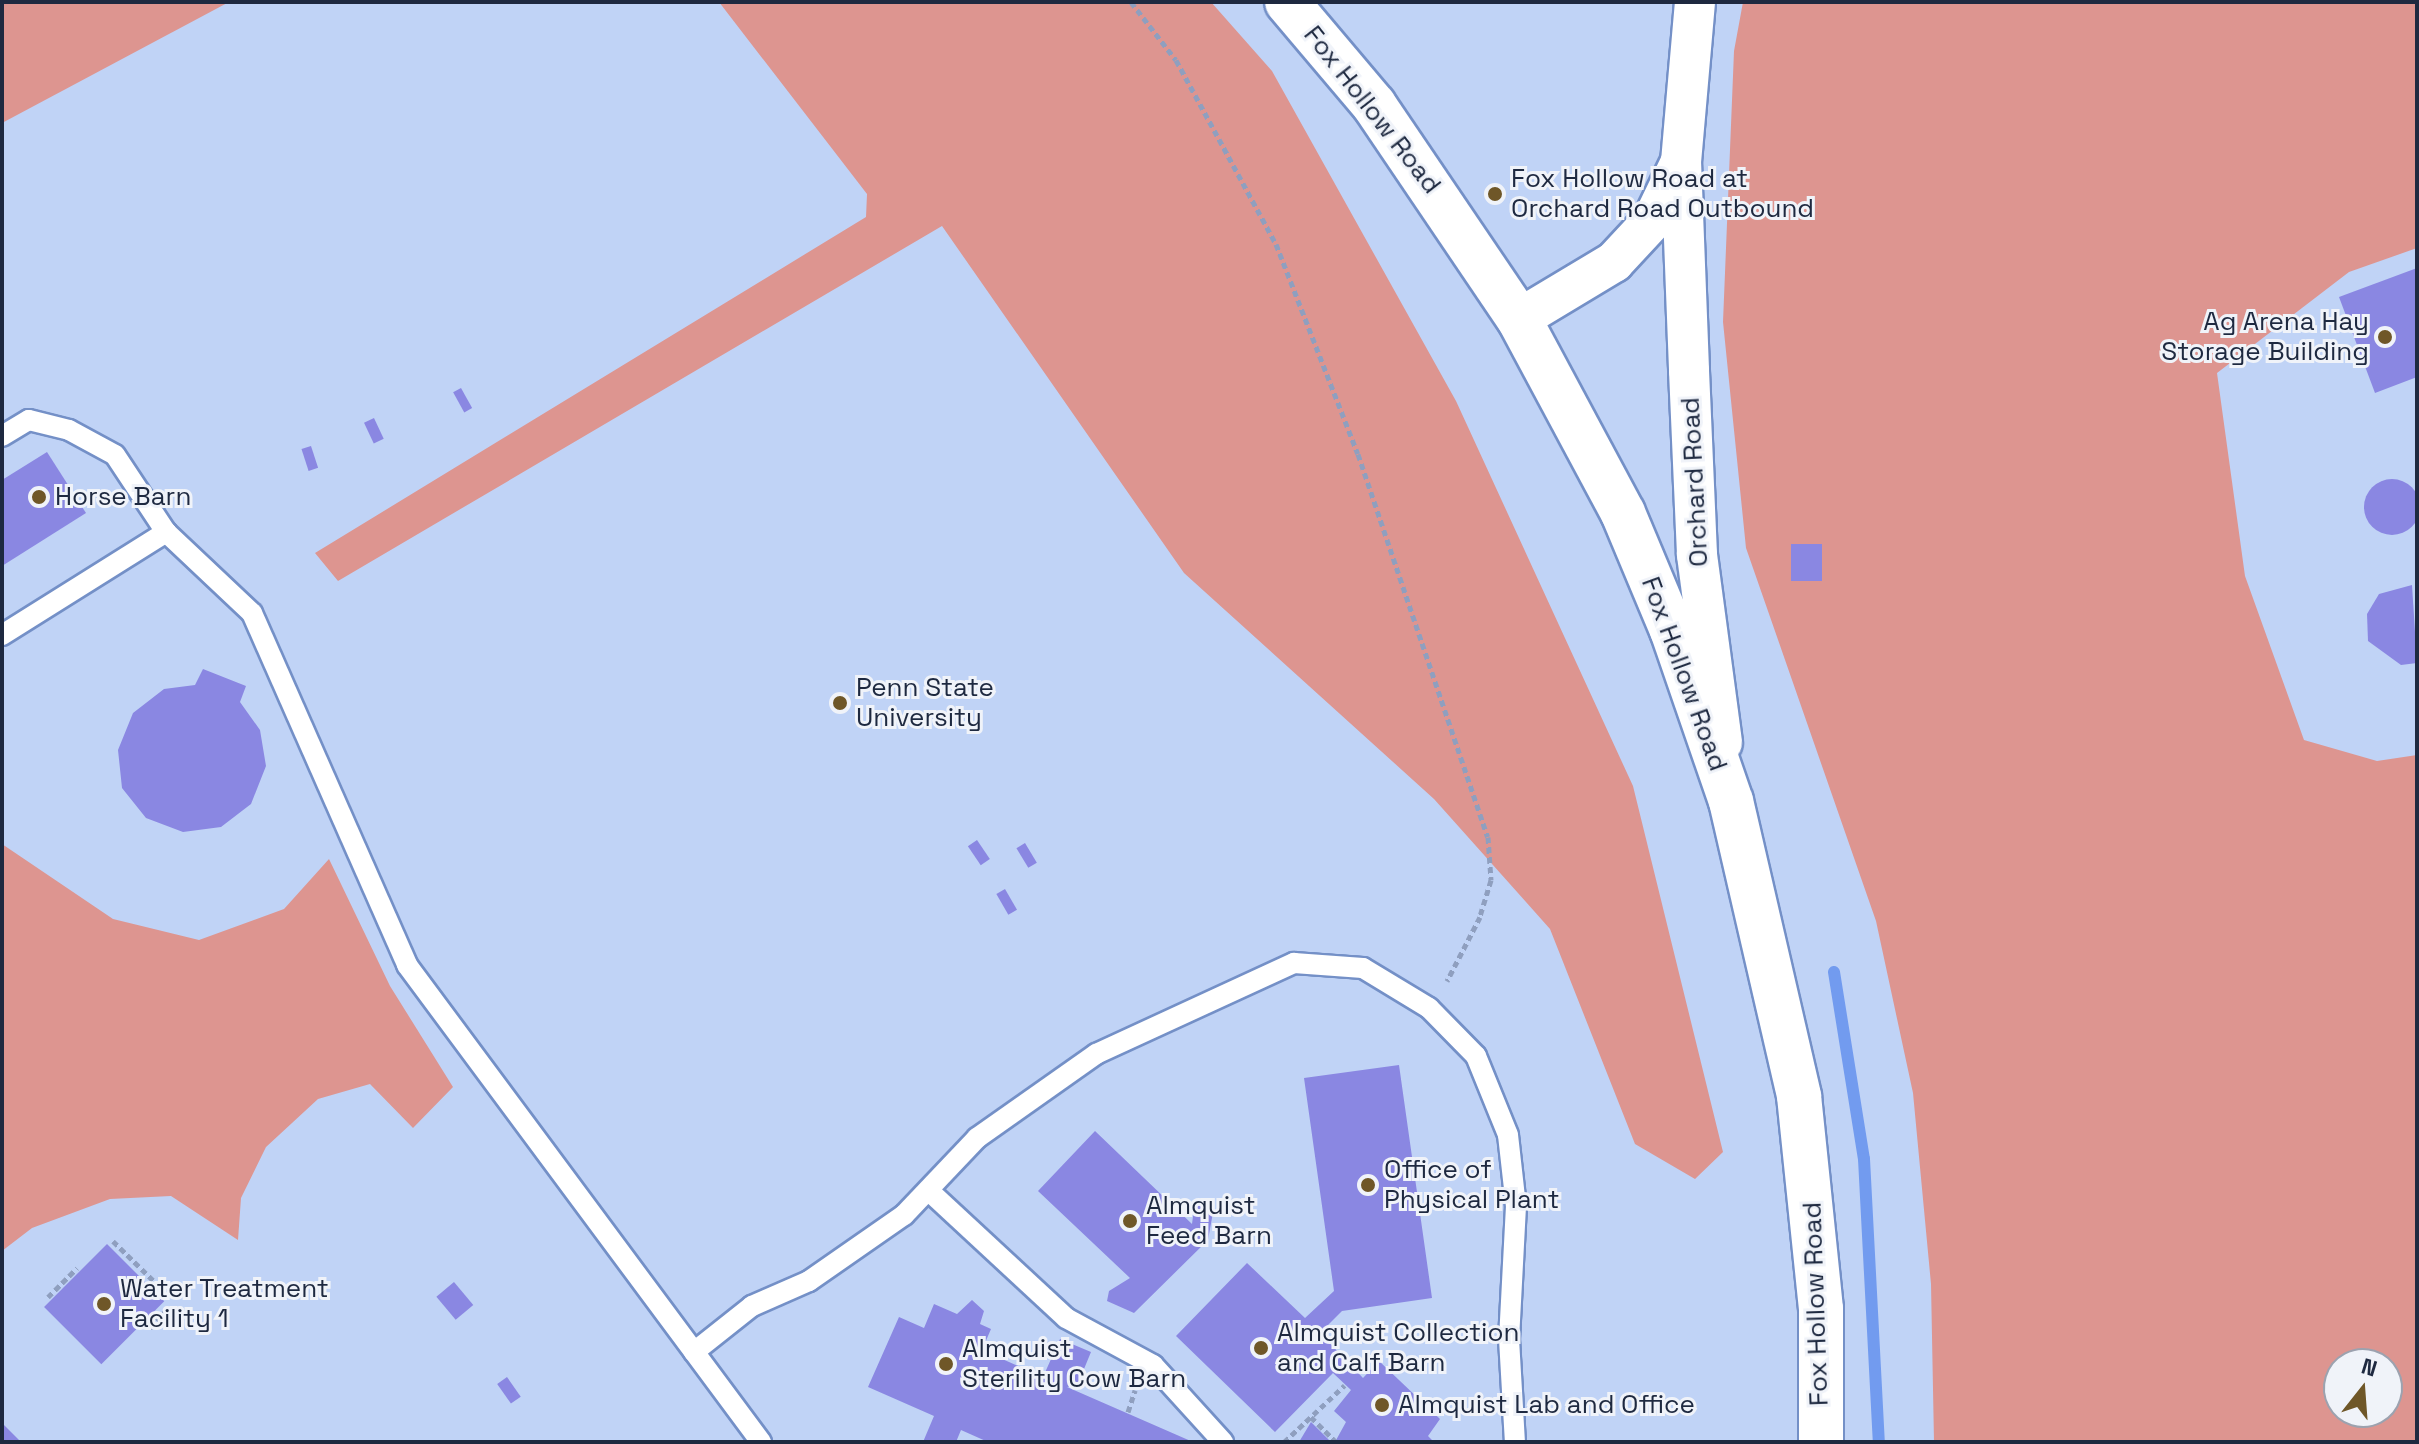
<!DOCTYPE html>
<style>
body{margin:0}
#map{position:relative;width:2419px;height:1444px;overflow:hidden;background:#c0d3f6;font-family:"Space Grotesk",sans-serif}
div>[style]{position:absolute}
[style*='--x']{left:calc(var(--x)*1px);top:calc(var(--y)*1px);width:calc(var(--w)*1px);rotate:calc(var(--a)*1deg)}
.green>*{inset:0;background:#dd9590}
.stream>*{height:12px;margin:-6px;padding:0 6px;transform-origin:6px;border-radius:6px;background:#729bef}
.building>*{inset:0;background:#8a87e2;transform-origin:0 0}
.round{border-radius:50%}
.path>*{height:5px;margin-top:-2.5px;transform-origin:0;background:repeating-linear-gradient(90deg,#8f9fbf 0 6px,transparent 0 10px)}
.roads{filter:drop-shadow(2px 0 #7490c7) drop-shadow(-2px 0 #7490c7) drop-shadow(0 2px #7490c7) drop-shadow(0 -2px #7490c7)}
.lane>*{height:20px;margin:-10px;padding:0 10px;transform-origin:10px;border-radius:10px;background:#fff}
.street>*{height:40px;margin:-20px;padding:0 20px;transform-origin:20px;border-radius:20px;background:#fff}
.secondary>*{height:44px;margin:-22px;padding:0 22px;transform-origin:22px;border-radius:22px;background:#fff}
.dots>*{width:22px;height:22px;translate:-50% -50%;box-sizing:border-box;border:4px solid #f0f3f9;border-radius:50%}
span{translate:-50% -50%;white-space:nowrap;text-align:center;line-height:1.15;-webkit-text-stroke:6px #f0f3f9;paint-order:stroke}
.street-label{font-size:26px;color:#1e2940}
.poi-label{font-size:26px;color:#1e2940}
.left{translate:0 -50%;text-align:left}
.right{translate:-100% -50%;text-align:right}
.frame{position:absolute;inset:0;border:4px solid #1e2940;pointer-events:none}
.north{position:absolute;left:2323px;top:1348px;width:80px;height:80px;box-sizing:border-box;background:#f0f3f9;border:2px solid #9ca2af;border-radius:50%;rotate:17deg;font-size:22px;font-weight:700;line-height:32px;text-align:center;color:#1e2940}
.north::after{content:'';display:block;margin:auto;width:28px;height:36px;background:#6f5728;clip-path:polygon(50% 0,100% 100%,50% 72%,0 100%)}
</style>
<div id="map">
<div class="green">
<div style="clip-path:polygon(2px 2px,229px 2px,2px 123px)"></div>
<div style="clip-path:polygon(719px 2px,1211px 2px,1272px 71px,1456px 401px,1633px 786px,1723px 1152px,1695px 1179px,1635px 1144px,1550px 929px,1434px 799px,1184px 573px,942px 226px,338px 581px,315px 553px,866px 217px,867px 194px)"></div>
<div style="clip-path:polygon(evenodd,1743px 2px,2417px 2px,2417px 248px,2349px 272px,2217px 373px,2245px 576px,2304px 740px,2377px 761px,2417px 755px,2417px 1442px,1934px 1442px,1931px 1284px,1913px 1093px,1876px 921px,1746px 548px,1723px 322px,1734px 51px,1743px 2px,2339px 1364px,2387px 1364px,2387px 1412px,2339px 1412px,2339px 1364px)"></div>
<div style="clip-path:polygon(2px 844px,113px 919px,199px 940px,284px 909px,329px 859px,390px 986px,453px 1087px,413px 1128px,370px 1084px,318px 1099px,266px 1147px,241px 1198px,238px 1240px,171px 1196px,110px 1199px,32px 1228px,2px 1251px)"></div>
</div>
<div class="stream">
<div style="--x:1834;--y:972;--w:189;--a:80.9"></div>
<div style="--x:1864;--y:1159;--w:283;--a:87"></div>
</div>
<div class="building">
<div style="clip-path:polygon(2417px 268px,2417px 377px,2375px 393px,2339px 297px)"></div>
<div style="left:461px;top:388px;width:23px;height:9px;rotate:61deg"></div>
<div style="left:374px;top:418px;width:23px;height:11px;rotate:65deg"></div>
<div style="left:311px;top:446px;width:23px;height:10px;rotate:72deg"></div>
<div style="clip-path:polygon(47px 452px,86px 513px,2px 566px,2px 480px)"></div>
<div class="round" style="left:2364px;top:479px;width:56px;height:56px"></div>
<div style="left:1791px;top:544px;width:31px;height:37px"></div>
<div style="clip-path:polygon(2412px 585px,2417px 663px,2401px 665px,2368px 641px,2367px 614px,2379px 594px)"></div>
<div style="clip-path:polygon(203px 669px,246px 686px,240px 702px,260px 730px,266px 766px,251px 804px,221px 827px,183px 832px,146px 818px,122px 788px,118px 750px,133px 713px,164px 689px,195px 685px)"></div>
<div style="left:977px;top:840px;width:23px;height:11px;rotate:56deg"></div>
<div style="left:1025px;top:843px;width:23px;height:10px;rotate:59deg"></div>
<div style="left:1005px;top:889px;width:24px;height:10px;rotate:60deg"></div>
<div style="clip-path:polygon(1399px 1065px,1432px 1298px,1342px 1311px,1320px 1333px,1363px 1378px,1379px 1361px,1440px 1419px,1428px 1436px,1434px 1442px,1335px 1442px,1346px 1422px,1334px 1411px,1351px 1390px,1333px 1373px,1275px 1432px,1176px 1336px,1247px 1263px,1305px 1318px,1334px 1291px,1304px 1078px)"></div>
<div style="clip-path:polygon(1095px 1131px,1192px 1224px,1195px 1201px,1214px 1207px,1208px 1240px,1134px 1313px,1107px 1301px,1109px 1291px,1130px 1278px,1038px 1191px)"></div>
<div style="left:107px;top:1244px;width:81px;height:89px;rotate:45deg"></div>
<div style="left:454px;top:1282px;width:30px;height:23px;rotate:50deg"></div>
<div style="clip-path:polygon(972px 1300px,984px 1311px,980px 1324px,991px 1329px,982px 1350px,1043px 1377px,1060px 1339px,1091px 1352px,1077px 1386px,1067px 1387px,1193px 1442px,988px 1442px,961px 1430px,956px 1442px,923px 1442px,934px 1416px,868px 1387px,899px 1317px,924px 1328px,934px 1304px,957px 1314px)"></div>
<div style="left:507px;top:1377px;width:24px;height:12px;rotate:55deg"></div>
<div style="clip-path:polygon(1311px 1422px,1331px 1442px,1299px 1442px)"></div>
<div style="clip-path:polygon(2px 1423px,21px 1442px,2px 1442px)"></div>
</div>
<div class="path">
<div style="--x:1131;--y:2;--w:73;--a:52.2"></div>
<div style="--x:1176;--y:60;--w:209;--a:61.5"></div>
<div style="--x:1276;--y:244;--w:225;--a:68.7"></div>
<div style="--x:1358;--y:454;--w:404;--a:71.3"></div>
<div style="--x:1488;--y:837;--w:43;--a:86"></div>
<div style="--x:1491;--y:880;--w:39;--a:107"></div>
<div style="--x:1480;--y:917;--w:72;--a:117.3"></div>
<div style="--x:113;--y:1241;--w:63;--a:44.4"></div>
<div style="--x:48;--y:1297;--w:41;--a:-45"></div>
<div style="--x:150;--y:1328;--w:25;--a:-48"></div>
<div style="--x:1128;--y:1412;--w:23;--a:-72"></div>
<div style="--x:1311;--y:1417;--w:34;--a:45"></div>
<div style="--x:1284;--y:1442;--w:83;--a:-43.1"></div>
</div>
<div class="roads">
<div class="lane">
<div style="--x:2;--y:436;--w:31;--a:-31"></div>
<div style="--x:29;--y:420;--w:41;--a:14"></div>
<div style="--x:69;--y:430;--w:52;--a:28.5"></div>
<div style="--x:115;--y:455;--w:92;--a:56.5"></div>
<div style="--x:166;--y:532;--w:118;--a:43.3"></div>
<div style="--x:252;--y:613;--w:385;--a:66.2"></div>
<div style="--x:407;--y:965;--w:594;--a:53.42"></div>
<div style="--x:2;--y:635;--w:194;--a:-32.1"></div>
<div style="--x:929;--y:1191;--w:187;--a:42.8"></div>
<div style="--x:1066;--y:1318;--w:99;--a:28.4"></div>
<div style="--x:1153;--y:1365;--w:104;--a:47.7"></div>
<div style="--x:694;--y:1352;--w:74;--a:-38.4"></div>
<div style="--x:752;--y:1306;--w:62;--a:-23.7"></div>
<div style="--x:809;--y:1281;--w:116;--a:-34.8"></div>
<div style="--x:904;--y:1215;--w:106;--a:-46.5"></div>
<div style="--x:977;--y:1138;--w:146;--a:-35.2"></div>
<div style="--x:1096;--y:1054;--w:218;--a:-24.7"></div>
<div style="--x:1294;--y:963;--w:69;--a:4.1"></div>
<div style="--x:1363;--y:968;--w:77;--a:31.2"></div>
<div style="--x:1429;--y:1008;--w:67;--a:45.6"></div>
<div style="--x:1476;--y:1056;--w:85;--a:67.9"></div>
<div style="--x:1508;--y:1135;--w:71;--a:83.6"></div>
<div style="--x:1516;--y:1206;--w:133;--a:93"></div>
<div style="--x:1509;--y:1339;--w:103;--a:86.7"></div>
</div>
<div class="street">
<div style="--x:1695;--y:2;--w:160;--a:95"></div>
<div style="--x:1681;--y:161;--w:210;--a:87.8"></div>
<div style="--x:1689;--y:371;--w:184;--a:87.5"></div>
<div style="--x:1697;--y:555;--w:189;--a:82.4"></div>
<div style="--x:1519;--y:319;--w:111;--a:-31"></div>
<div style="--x:1614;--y:262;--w:57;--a:-47.1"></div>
<div style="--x:1653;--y:220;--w:60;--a:-64.3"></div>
</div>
<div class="secondary">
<div style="--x:1287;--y:2;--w:135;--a:49.8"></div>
<div style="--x:1374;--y:105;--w:258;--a:55.9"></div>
<div style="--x:1519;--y:319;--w:220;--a:61.8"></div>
<div style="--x:1623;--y:513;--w:127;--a:67.3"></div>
<div style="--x:1672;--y:630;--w:181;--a:71"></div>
<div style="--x:1731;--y:801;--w:303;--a:77"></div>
<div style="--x:1799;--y:1096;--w:214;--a:84.1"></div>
<div style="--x:1821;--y:1309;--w:133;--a:90"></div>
</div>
</div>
<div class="dots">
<div style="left:1495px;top:194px;background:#6f5728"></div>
<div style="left:2385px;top:337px;background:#6f5728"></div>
<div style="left:39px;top:497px;background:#6f5728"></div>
<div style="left:840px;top:703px;background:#6f5728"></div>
<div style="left:1368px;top:1185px;background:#6f5728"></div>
<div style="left:1130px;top:1221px;background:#6f5728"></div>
<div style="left:104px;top:1304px;background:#6f5728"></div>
<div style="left:1261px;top:1348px;background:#6f5728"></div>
<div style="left:946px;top:1364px;background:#6f5728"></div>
<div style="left:1382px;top:1405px;background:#6f5728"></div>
</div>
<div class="street-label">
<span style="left:1372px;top:110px;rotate:52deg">Fox Hollow Road</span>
<span style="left:1695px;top:482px;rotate:-93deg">Orchard Road</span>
<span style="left:1684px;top:674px;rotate:70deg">Fox Hollow Road</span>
<span style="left:1816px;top:1304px;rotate:-92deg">Fox Hollow Road</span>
</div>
<div class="poi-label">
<span class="left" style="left:1511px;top:194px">Fox Hollow Road at<br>Orchard Road Outbound</span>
<span class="right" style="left:2369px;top:337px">Ag Arena Hay<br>Storage Building</span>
<span class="left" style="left:55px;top:497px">Horse Barn</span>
<span class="left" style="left:856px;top:703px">Penn State<br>University</span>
<span class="left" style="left:1384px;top:1185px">Office of<br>Physical Plant</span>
<span class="left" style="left:1146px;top:1221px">Almquist<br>Feed Barn</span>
<span class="left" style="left:120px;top:1304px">Water Treatment<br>Facility 1</span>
<span class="left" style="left:1277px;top:1348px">Almquist Collection<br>and Calf Barn</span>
<span class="left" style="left:962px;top:1364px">Almquist<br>Sterility Cow Barn</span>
<span class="left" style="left:1398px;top:1405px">Almquist Lab and Office</span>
</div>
<div class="frame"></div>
<div class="north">N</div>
</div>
